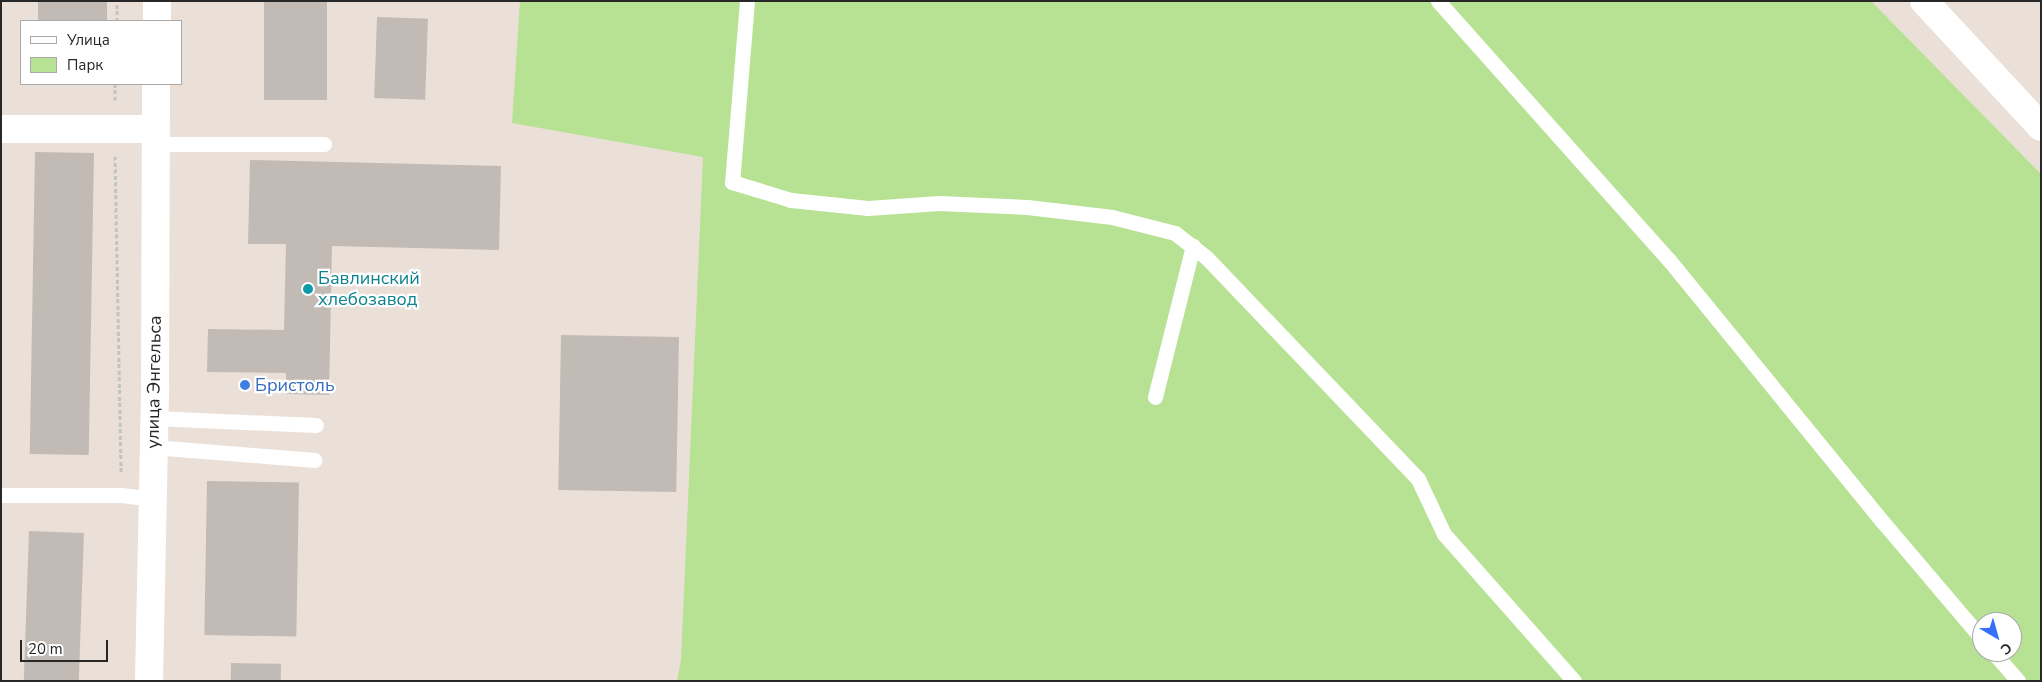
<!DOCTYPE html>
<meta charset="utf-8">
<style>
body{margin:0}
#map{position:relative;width:2042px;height:682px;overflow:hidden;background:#eae0d8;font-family:"Nunito Sans",sans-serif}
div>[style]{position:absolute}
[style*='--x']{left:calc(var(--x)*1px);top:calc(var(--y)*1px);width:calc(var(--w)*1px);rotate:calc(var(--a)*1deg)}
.green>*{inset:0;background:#b7e293}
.building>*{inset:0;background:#c2bab5;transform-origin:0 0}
.path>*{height:3px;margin-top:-1.5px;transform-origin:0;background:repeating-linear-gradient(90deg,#c3c3c3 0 4px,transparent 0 6.5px)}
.service>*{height:15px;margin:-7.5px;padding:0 7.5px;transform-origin:7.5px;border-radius:7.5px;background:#fff}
.minor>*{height:28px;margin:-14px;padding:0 14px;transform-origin:14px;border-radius:14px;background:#fff}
.tertiary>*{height:28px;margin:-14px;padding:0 14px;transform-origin:14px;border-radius:14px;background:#fff}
.dots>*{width:14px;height:14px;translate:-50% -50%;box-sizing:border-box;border:2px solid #fff;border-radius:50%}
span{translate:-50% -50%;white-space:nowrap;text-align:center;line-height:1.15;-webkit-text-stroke:4.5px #fff;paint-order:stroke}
.culture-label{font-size:18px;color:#0d838f}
.left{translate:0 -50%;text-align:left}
.street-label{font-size:18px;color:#272727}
.shop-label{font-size:18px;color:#366cbe}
.frame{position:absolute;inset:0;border:2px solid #272727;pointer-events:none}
.legend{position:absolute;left:20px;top:20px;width:162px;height:65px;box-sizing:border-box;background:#fff;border:1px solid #a9a9a9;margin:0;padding:6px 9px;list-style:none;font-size:15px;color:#272727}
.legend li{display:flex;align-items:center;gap:10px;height:25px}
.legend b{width:25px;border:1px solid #a9a9a9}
.north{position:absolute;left:1972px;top:612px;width:50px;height:50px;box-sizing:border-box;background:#fff;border:1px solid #a9a9a9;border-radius:50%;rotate:142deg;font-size:14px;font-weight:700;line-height:20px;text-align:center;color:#272727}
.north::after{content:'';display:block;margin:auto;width:18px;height:22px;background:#3470fb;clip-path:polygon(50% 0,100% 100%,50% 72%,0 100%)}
.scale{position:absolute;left:20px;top:640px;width:88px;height:22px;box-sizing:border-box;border:2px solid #272727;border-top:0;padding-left:6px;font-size:15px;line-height:18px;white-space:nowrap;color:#272727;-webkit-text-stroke:4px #fff;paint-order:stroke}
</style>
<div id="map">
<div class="green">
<div style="clip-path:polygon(evenodd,520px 1px,1871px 1px,2041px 174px,2041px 681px,677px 681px,681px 660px,703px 157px,512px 123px,520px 1px,1982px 622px,2012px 622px,2012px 652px,1982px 652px,1982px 622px)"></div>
</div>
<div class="building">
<div style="left:38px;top:1px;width:69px;height:20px"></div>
<div style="left:264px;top:1px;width:63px;height:99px"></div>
<div style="left:377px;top:17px;width:51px;height:81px;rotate:2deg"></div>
<div style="left:35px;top:152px;width:59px;height:302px;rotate:1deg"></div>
<div style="clip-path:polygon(250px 160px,501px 166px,499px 250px,332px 246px,329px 395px,286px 394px,286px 373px,207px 372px,208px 329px,284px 330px,286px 244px,248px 244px)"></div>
<div style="left:561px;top:335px;width:118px;height:155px;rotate:1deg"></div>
<div style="left:207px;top:481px;width:92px;height:154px;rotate:1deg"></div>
<div style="left:29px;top:531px;width:55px;height:150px;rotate:2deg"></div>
<div style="left:231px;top:663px;width:50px;height:18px;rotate:1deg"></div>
</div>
<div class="path">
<div style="--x:117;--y:21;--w:20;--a:-90"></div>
<div style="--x:115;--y:100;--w:16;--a:-90"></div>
<div style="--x:115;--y:156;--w:317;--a:88.9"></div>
</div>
<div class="service">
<div style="--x:747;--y:1;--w:182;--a:94.7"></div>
<div style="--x:732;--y:182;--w:62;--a:17"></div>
<div style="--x:791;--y:200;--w:77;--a:5.9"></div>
<div style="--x:868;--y:208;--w:71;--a:-4"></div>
<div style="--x:939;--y:203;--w:88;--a:2.6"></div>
<div style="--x:1027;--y:207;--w:86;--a:6.7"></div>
<div style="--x:1112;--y:217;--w:65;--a:14.3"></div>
<div style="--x:1175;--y:233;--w:39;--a:38"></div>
<div style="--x:1206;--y:257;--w:307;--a:46.3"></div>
<div style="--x:1418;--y:479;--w:61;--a:64.7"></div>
<div style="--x:1444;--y:534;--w:196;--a:48.5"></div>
<div style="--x:1438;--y:1;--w:347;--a:48.3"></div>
<div style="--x:1669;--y:260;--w:337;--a:50.8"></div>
<div style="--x:1882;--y:521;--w:155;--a:49.7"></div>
<div style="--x:155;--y:144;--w:169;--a:0"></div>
<div style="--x:1155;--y:397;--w:156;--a:-75.9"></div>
<div style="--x:154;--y:418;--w:162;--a:2.5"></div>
<div style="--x:153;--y:447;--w:162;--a:4.6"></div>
<div style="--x:1;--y:495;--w:120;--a:0"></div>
<div style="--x:121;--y:495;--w:31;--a:7"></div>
<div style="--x:1993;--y:652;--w:38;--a:49"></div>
</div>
<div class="minor">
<div style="--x:1924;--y:1;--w:172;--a:47.1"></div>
<div style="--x:1;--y:129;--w:154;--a:0"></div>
</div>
<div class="tertiary">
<div style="--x:157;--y:1;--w:20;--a:90"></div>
<div style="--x:149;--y:681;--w:298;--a:-88.8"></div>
<div style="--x:155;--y:383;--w:299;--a:-89.8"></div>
</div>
<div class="dots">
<div style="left:308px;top:289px;background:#0f9aa8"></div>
<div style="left:245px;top:385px;background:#3f7fe0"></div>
</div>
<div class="culture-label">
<span class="left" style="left:318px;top:289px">Бавлинский<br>хлебозавод</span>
</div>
<div class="street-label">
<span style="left:154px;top:382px;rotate:-89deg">улица Энгельса</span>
</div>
<div class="shop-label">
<span class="left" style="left:255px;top:385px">Бристоль</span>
</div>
<div class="frame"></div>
<ul class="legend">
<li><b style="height:6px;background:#fff"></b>Улица</li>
<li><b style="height:14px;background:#b7e293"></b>Парк</li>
</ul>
<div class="north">С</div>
<div class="scale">20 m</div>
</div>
